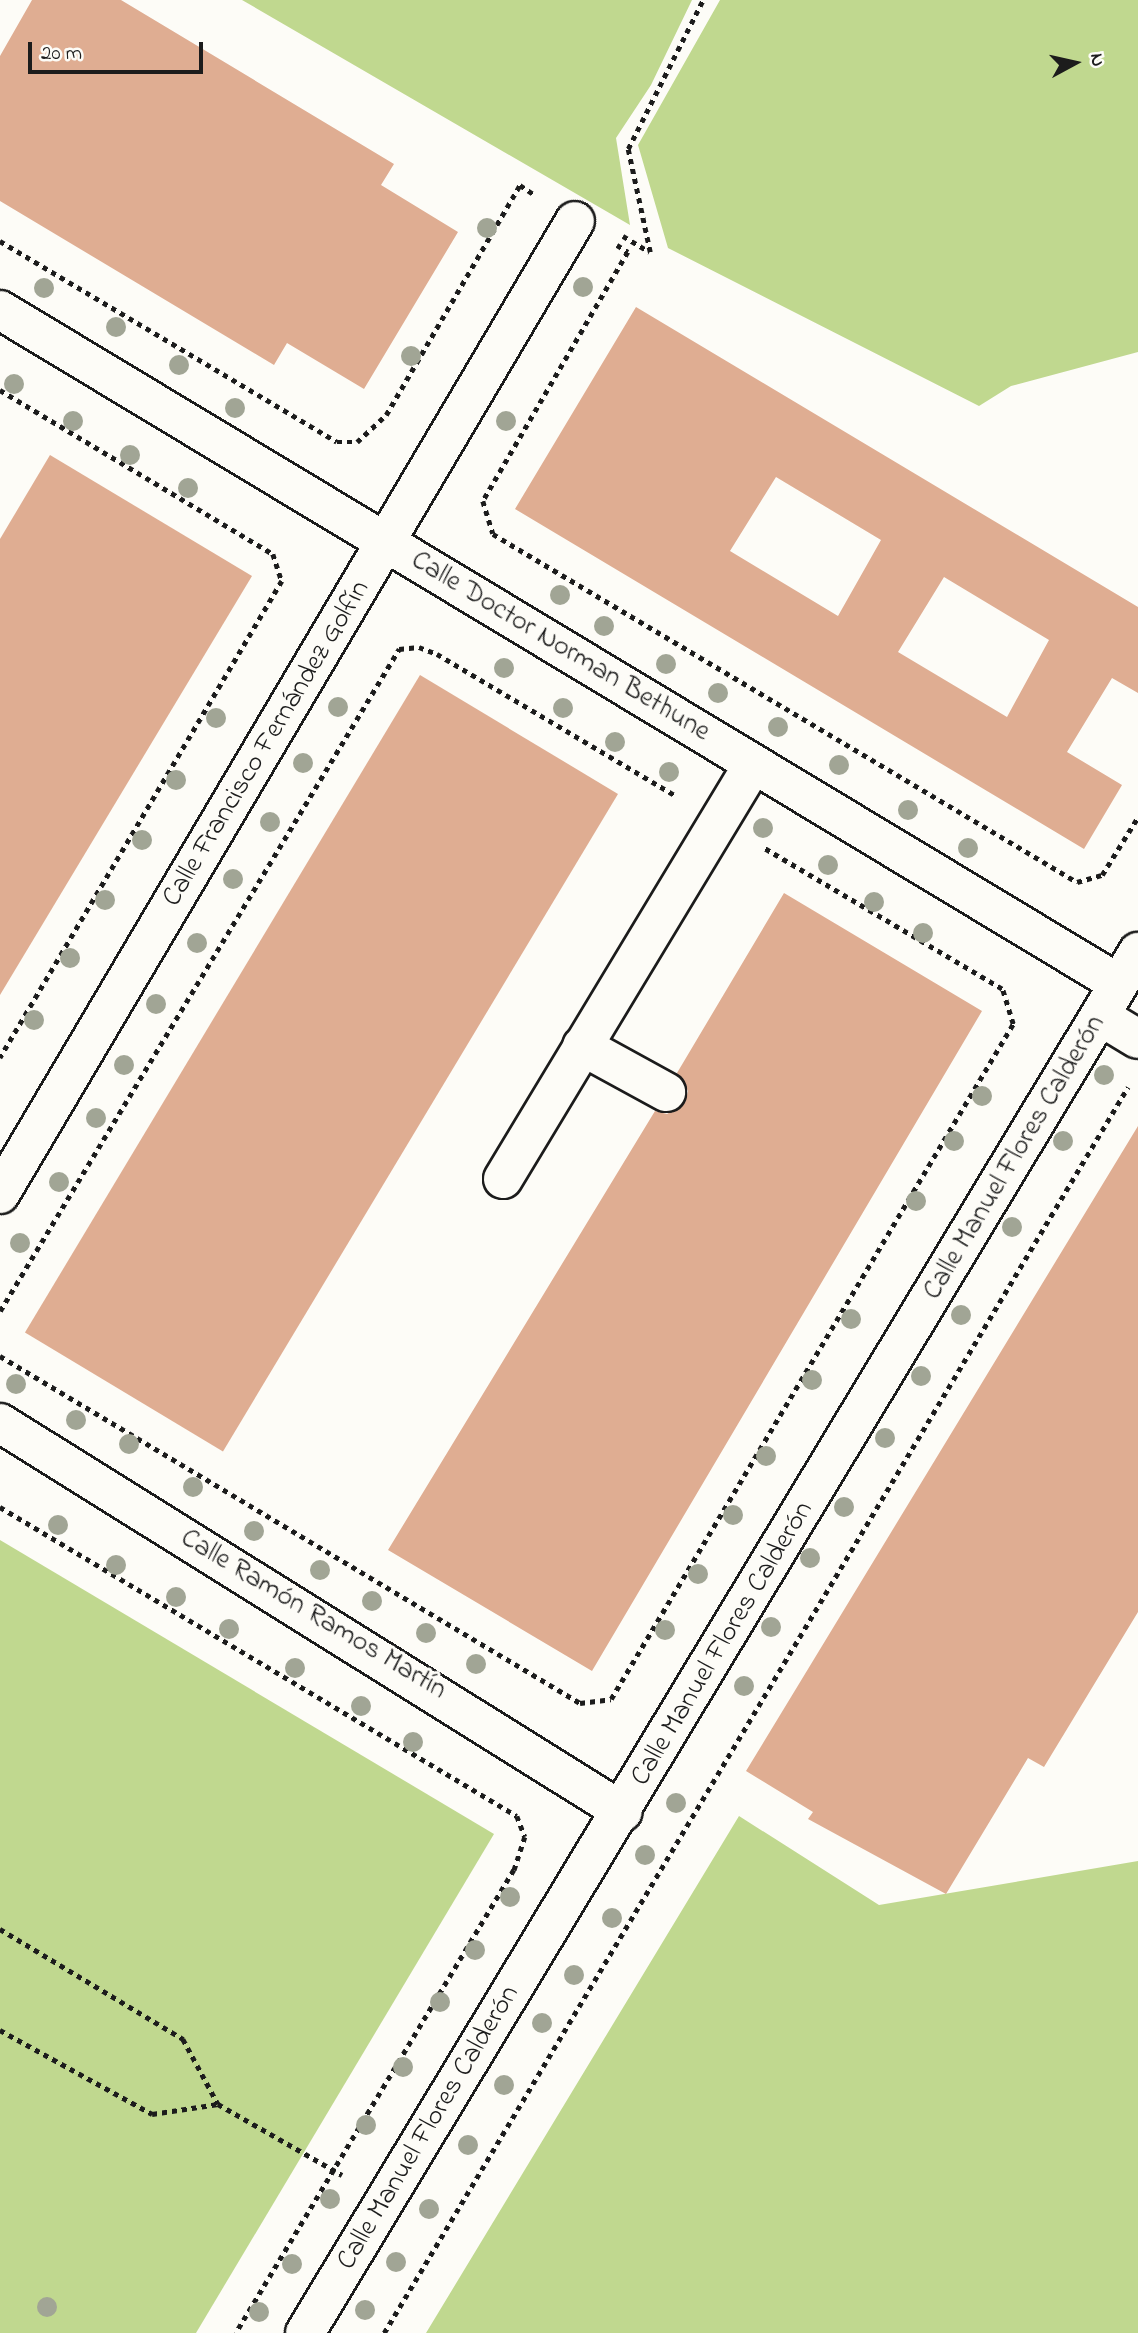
<!DOCTYPE html>
<meta charset="utf-8">
<style>
body{margin:0}
#map{position:relative;width:1138px;height:2333px;overflow:hidden;background:#fdfcf7;font-family:"Indie Flower",sans-serif}
div>[style]{position:absolute}
[style*='--x']{left:calc(var(--x)*1px);top:calc(var(--y)*1px);width:calc(var(--w)*1px);rotate:calc(var(--a)*1deg)}
.green>*{inset:0;background:#c0d88f}
.building>*{inset:0;background:#dfad92;transform-origin:0 0}
.path>*{height:4.5px;margin-top:-2.25px;transform-origin:0;background:repeating-linear-gradient(90deg,#1c1c1c 0 5px,transparent 0 10px)}
.roads{filter:drop-shadow(2px 0 #1c1c1c) drop-shadow(-2px 0 #1c1c1c) drop-shadow(0 2px #1c1c1c) drop-shadow(0 -2px #1c1c1c)}
.minor>*{height:38px;margin:-19px;padding:0 19px;transform-origin:19px;border-radius:19px;background:#fdfcf7}
.trees>*{width:20px;height:20px;margin:-10px;border-radius:50%;background:#a1a595}
span{translate:-50% -50%;white-space:nowrap;text-align:center;line-height:1.15;-webkit-text-stroke:6px #fdfcf7;paint-order:stroke}
.street-label{font-size:28px;color:#1c1c1c}
.north{position:absolute;left:1040px;top:28px;width:70px;height:70px;-webkit-text-stroke:5px #fdfcf7;paint-order:stroke;rotate:82deg;font-size:19px;font-weight:700;line-height:28px;text-align:center;color:#1c1c1c}
.north::after{content:'';display:block;margin:auto;width:24px;height:32px;background:#1c1c1c;clip-path:polygon(50% 0,100% 100%,50% 72%,0 100%)}
.scale{position:absolute;left:28px;top:42px;width:175px;height:32px;box-sizing:border-box;border:4px solid #1c1c1c;border-top:0;padding-left:9px;font-size:21px;line-height:24px;white-space:nowrap;color:#1c1c1c;-webkit-text-stroke:5px #fdfcf7;paint-order:stroke}
</style>
<div id="map">
<div class="green">
<div style="clip-path:polygon(242px 0,692px 0,651px 85px,616px 138px,630px 225px)"></div>
<div style="clip-path:polygon(720px 0,1138px 0,1138px 352px,1011px 386px,979px 406px,668px 248px,638px 145px)"></div>
<div style="clip-path:polygon(0 1540px,494px 1834px,196px 2333px,0 2333px)"></div>
<div style="clip-path:polygon(739px 1816px,879px 1905px,1138px 1861px,1138px 2333px,426px 2333px)"></div>
</div>
<div class="building">
<div style="clip-path:polygon(32px 0,121px 0,394px 164px,381px 185px,458px 232px,364px 389px,287px 343px,274px 365px,0 201px,0 56px)"></div>
<div style="clip-path:polygon(evenodd,636px 307px,1138px 607px,1138px 693px,1112px 678px,1067px 752px,1122px 785px,1084px 849px,515px 509px,636px 307px,776px 477px,881px 540px,838px 616px,730px 551px,776px 477px,636px 307px,944px 577px,1049px 640px,1007px 717px,898px 652px,944px 577px)"></div>
<div style="clip-path:polygon(50px 455px,252px 576px,0 995px,0 539px)"></div>
<div style="left:420px;top:675px;width:231px;height:767px;rotate:31deg"></div>
<div style="clip-path:polygon(784px 893px,982px 1011px,592px 1671px,388px 1550px,655px 1111px,667px 1114px,685px 1103px,688px 1091px,677px 1073px)"></div>
<div style="clip-path:polygon(1138px 1126px,1138px 1612px,1044px 1767px,1028px 1758px,946px 1894px,808px 1819px,813px 1812px,746px 1771px)"></div>
</div>
<div class="path">
<div style="--x:623;--y:236;--w:31;--a:31"></div>
<div style="--x:0;--y:241;--w:392;--a:30.8"></div>
<div style="--x:337;--y:442;--w:20;--a:0"></div>
<div style="--x:357;--y:442;--w:40;--a:-43"></div>
<div style="--x:386;--y:415;--w:266;--a:-59.8"></div>
<div style="--x:520;--y:185;--w:18;--a:34"></div>
<div style="--x:617;--y:245;--w:13;--a:32"></div>
<div style="--x:628;--y:252;--w:288;--a:120.2"></div>
<div style="--x:483;--y:501;--w:34;--a:73"></div>
<div style="--x:493;--y:534;--w:680;--a:30.79"></div>
<div style="--x:1077;--y:882;--w:26;--a:-16"></div>
<div style="--x:1102;--y:875;--w:68;--a:-58.2"></div>
<div style="--x:650;--y:252;--w:105;--a:-102.1"></div>
<div style="--x:628;--y:149;--w:167;--a:-63.3"></div>
<div style="--x:0;--y:390;--w:318;--a:31"></div>
<div style="--x:273;--y:554;--w:28;--a:72"></div>
<div style="--x:282;--y:581;--w:554;--a:120.59"></div>
<div style="--x:0;--y:1311;--w:773;--a:-58.92"></div>
<div style="--x:399;--y:649;--w:20;--a:-6"></div>
<div style="--x:419;--y:647;--w:19;--a:21"></div>
<div style="--x:437;--y:654;--w:278;--a:30.7"></div>
<div style="--x:0;--y:1356;--w:676;--a:30.89"></div>
<div style="--x:580;--y:1703;--w:31;--a:-7"></div>
<div style="--x:611;--y:1699;--w:786;--a:-59.22"></div>
<div style="--x:1013;--y:1024;--w:37;--a:-107"></div>
<div style="--x:1002;--y:989;--w:279;--a:-149.4"></div>
<div style="--x:0;--y:1507;--w:602;--a:30.87"></div>
<div style="--x:517;--y:1816;--w:22;--a:69"></div>
<div style="--x:525;--y:1837;--w:35;--a:108"></div>
<div style="--x:514;--y:1870;--w:540;--a:120.98"></div>
<div style="--x:0;--y:1929;--w:214;--a:31"></div>
<div style="--x:183;--y:2039;--w:74;--a:61.7"></div>
<div style="--x:0;--y:2030;--w:174;--a:28.9"></div>
<div style="--x:152;--y:2114;--w:67;--a:-8.6"></div>
<div style="--x:218;--y:2104;--w:143;--a:29.8"></div>
<div style="--x:384;--y:2333;--w:1451;--a:-59.16"></div>
</div>
<div class="roads">
<div class="minor">
<div style="--x:0;--y:310;--w:1306;--a:31.06"></div>
<div style="--x:1100;--y:1016;--w:44;--a:31.2"></div>
<div style="--x:582;--y:1046;--w:96;--a:28.7"></div>
<div style="--x:503;--y:1179;--w:484;--a:-58.9"></div>
<div style="--x:0;--y:1194;--w:1130;--a:-59.42"></div>
<div style="--x:0;--y:1423;--w:734;--a:31.98"></div>
<div style="--x:305;--y:2333;--w:1613;--a:-58.9"></div>
</div>
</div>
<div class="trees">
<div style="left:487px;top:228px"></div>
<div style="left:583px;top:287px"></div>
<div style="left:44px;top:288px"></div>
<div style="left:116px;top:327px"></div>
<div style="left:411px;top:356px"></div>
<div style="left:179px;top:365px"></div>
<div style="left:14px;top:384px"></div>
<div style="left:235px;top:408px"></div>
<div style="left:73px;top:421px"></div>
<div style="left:506px;top:421px"></div>
<div style="left:130px;top:455px"></div>
<div style="left:188px;top:488px"></div>
<div style="left:560px;top:595px"></div>
<div style="left:604px;top:626px"></div>
<div style="left:666px;top:664px"></div>
<div style="left:504px;top:668px"></div>
<div style="left:718px;top:693px"></div>
<div style="left:338px;top:707px"></div>
<div style="left:563px;top:708px"></div>
<div style="left:216px;top:718px"></div>
<div style="left:778px;top:727px"></div>
<div style="left:615px;top:742px"></div>
<div style="left:303px;top:763px"></div>
<div style="left:839px;top:765px"></div>
<div style="left:669px;top:772px"></div>
<div style="left:176px;top:780px"></div>
<div style="left:908px;top:810px"></div>
<div style="left:270px;top:822px"></div>
<div style="left:763px;top:828px"></div>
<div style="left:142px;top:840px"></div>
<div style="left:968px;top:848px"></div>
<div style="left:828px;top:865px"></div>
<div style="left:233px;top:879px"></div>
<div style="left:105px;top:900px"></div>
<div style="left:874px;top:902px"></div>
<div style="left:923px;top:933px"></div>
<div style="left:197px;top:943px"></div>
<div style="left:70px;top:958px"></div>
<div style="left:156px;top:1004px"></div>
<div style="left:34px;top:1020px"></div>
<div style="left:124px;top:1065px"></div>
<div style="left:1104px;top:1075px"></div>
<div style="left:982px;top:1096px"></div>
<div style="left:96px;top:1118px"></div>
<div style="left:954px;top:1141px"></div>
<div style="left:1063px;top:1141px"></div>
<div style="left:59px;top:1182px"></div>
<div style="left:916px;top:1201px"></div>
<div style="left:1012px;top:1227px"></div>
<div style="left:20px;top:1243px"></div>
<div style="left:961px;top:1315px"></div>
<div style="left:851px;top:1319px"></div>
<div style="left:921px;top:1376px"></div>
<div style="left:812px;top:1380px"></div>
<div style="left:16px;top:1384px"></div>
<div style="left:76px;top:1420px"></div>
<div style="left:885px;top:1438px"></div>
<div style="left:129px;top:1444px"></div>
<div style="left:766px;top:1456px"></div>
<div style="left:193px;top:1487px"></div>
<div style="left:844px;top:1507px"></div>
<div style="left:733px;top:1515px"></div>
<div style="left:58px;top:1525px"></div>
<div style="left:254px;top:1531px"></div>
<div style="left:810px;top:1558px"></div>
<div style="left:116px;top:1565px"></div>
<div style="left:320px;top:1570px"></div>
<div style="left:698px;top:1574px"></div>
<div style="left:176px;top:1597px"></div>
<div style="left:372px;top:1601px"></div>
<div style="left:771px;top:1627px"></div>
<div style="left:229px;top:1629px"></div>
<div style="left:665px;top:1630px"></div>
<div style="left:426px;top:1633px"></div>
<div style="left:476px;top:1664px"></div>
<div style="left:295px;top:1668px"></div>
<div style="left:744px;top:1686px"></div>
<div style="left:361px;top:1706px"></div>
<div style="left:413px;top:1742px"></div>
<div style="left:676px;top:1803px"></div>
<div style="left:645px;top:1855px"></div>
<div style="left:510px;top:1897px"></div>
<div style="left:612px;top:1918px"></div>
<div style="left:475px;top:1950px"></div>
<div style="left:574px;top:1975px"></div>
<div style="left:440px;top:2002px"></div>
<div style="left:542px;top:2023px"></div>
<div style="left:403px;top:2067px"></div>
<div style="left:504px;top:2085px"></div>
<div style="left:366px;top:2125px"></div>
<div style="left:468px;top:2145px"></div>
<div style="left:330px;top:2199px"></div>
<div style="left:429px;top:2209px"></div>
<div style="left:396px;top:2262px"></div>
<div style="left:292px;top:2264px"></div>
<div style="left:47px;top:2307px"></div>
<div style="left:365px;top:2310px"></div>
<div style="left:259px;top:2312px"></div>
</div>
<div class="street-label">
<span style="left:560px;top:647px;rotate:31deg">Calle Doctor Norman Bethune</span>
<span style="left:267px;top:744px;rotate:-59deg">Calle Francisco Fernández Golfín</span>
<span style="left:1015px;top:1158px;rotate:-59deg">Calle Manuel Flores Calderón</span>
<span style="left:313px;top:1615px;rotate:31deg">Calle Ramón Ramos Martín</span>
<span style="left:723px;top:1644px;rotate:-59deg">Calle Manuel Flores Calderón</span>
<span style="left:429px;top:2128px;rotate:-59deg">Calle Manuel Flores Calderón</span>
</div>
<div class="north">N</div>
<div class="scale">20 m</div>
</div>
